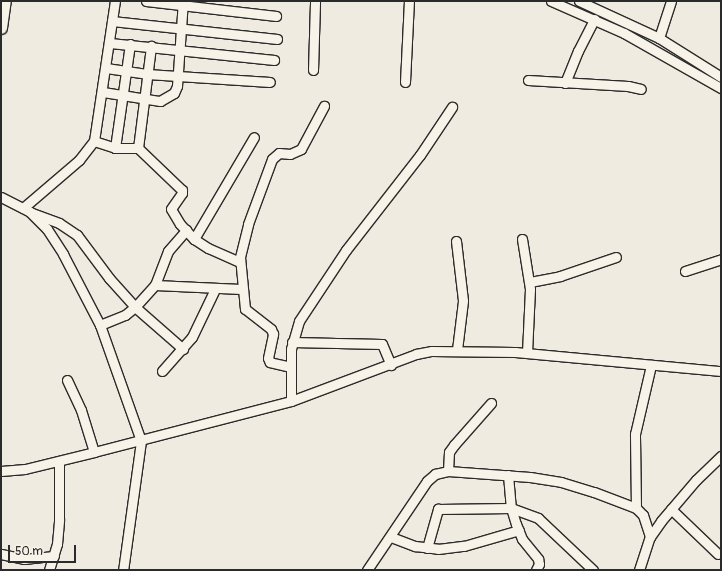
<!DOCTYPE html>
<style>
body{margin:0}
#map{position:relative;width:722px;height:571px;overflow:hidden;background:#efebe0;font-family:Pangolin,sans-serif}
div>[style]{position:absolute}
[style*='--x']{left:calc(var(--x)*1px);top:calc(var(--y)*1px);width:calc(var(--w)*1px);rotate:calc(var(--a)*1deg)}
.roads{filter:drop-shadow(1px 0 #2b2b2b) drop-shadow(-1px 0 #2b2b2b) drop-shadow(0 1px #2b2b2b) drop-shadow(0 -1px #2b2b2b)}
.street>*{height:9px;margin:-4.5px;padding:0 4.5px;transform-origin:4.5px;border-radius:4.5px;background:#f7f3e8}
.secondary>*{height:12px;margin:-6px;padding:0 6px;transform-origin:6px;border-radius:6px;background:#f7f3e8}
span{translate:-50% -50%;white-space:nowrap;text-align:center;line-height:1.15;-webkit-text-stroke:3.5px #f7f3e8;paint-order:stroke}
.frame{position:absolute;inset:0;border:2px solid #2b2b2b;pointer-events:none}
.scale{position:absolute;left:8px;top:545px;width:68px;height:18px;box-sizing:border-box;border:2px solid #2b2b2b;border-top:0;padding-left:5px;font-size:12px;line-height:14px;white-space:nowrap;color:#2b2b2b;-webkit-text-stroke:3px #f7f3e8;paint-order:stroke}
</style>
<div id="map">
<div class="roads">
<div class="street">
<div style="--x:146;--y:1;--w:131;--a:6.6"></div>
<div style="--x:551;--y:1;--w:80;--a:23.7"></div>
<div style="--x:624;--y:33;--w:112;--a:29.6"></div>
<div style="--x:579;--y:1;--w:88;--a:24.8"></div>
<div style="--x:659;--y:38;--w:73;--a:32.2"></div>
<div style="--x:112;--y:21;--w:166;--a:6.2"></div>
<div style="--x:659;--y:38;--w:39;--a:-72"></div>
<div style="--x:110;--y:43;--w:165;--a:5.9"></div>
<div style="--x:106;--y:68;--w:41;--a:8.3"></div>
<div style="--x:147;--y:74;--w:123;--a:3.7"></div>
<div style="--x:313;--y:70;--w:69;--a:-88.3"></div>
<div style="--x:528;--y:80;--w:100;--a:3.4"></div>
<div style="--x:628;--y:86;--w:13;--a:13"></div>
<div style="--x:405;--y:82;--w:81;--a:-87.2"></div>
<div style="--x:565;--y:83;--w:35;--a:-68"></div>
<div style="--x:578;--y:51;--w:36;--a:-63"></div>
<div style="--x:103;--y:92;--w:58;--a:9"></div>
<div style="--x:160;--y:101;--w:16;--a:-30"></div>
<div style="--x:174;--y:93;--w:8;--a:-67"></div>
<div style="--x:177;--y:86;--w:85;--a:-86"></div>
<div style="--x:94;--y:141;--w:22;--a:18"></div>
<div style="--x:115;--y:148;--w:23;--a:0"></div>
<div style="--x:138;--y:148;--w:103;--a:-82.7"></div>
<div style="--x:115;--y:148;--w:105;--a:-81.8"></div>
<div style="--x:138;--y:148;--w:61;--a:43.7"></div>
<div style="--x:182;--y:190;--w:3;--a:90"></div>
<div style="--x:182;--y:193;--w:19;--a:125"></div>
<div style="--x:171;--y:209;--w:17;--a:59"></div>
<div style="--x:180;--y:224;--w:21;--a:47"></div>
<div style="--x:194;--y:239;--w:17;--a:33"></div>
<div style="--x:208;--y:248;--w:35;--a:24"></div>
<div style="--x:1;--y:197;--w:33;--a:27"></div>
<div style="--x:30;--y:212;--w:24;--a:45"></div>
<div style="--x:47;--y:229;--w:30;--a:57"></div>
<div style="--x:63;--y:254;--w:80;--a:62.5"></div>
<div style="--x:100;--y:325;--w:123;--a:70.5"></div>
<div style="--x:141;--y:441;--w:130;--a:97.9"></div>
<div style="--x:23;--y:208;--w:74;--a:-40.6"></div>
<div style="--x:79;--y:160;--w:24;--a:-52"></div>
<div style="--x:94;--y:141;--w:142;--a:-81.5"></div>
<div style="--x:32;--y:213;--w:29;--a:20"></div>
<div style="--x:59;--y:223;--w:22;--a:34"></div>
<div style="--x:77;--y:235;--w:54;--a:53.3"></div>
<div style="--x:109;--y:278;--w:39;--a:48"></div>
<div style="--x:135;--y:307;--w:64;--a:41.2"></div>
<div style="--x:194;--y:239;--w:118;--a:-59.5"></div>
<div style="--x:522;--y:239;--w:51;--a:80.9"></div>
<div style="--x:530;--y:289;--w:64;--a:92.7"></div>
<div style="--x:456;--y:241;--w:60;--a:83.3"></div>
<div style="--x:463;--y:301;--w:49;--a:97"></div>
<div style="--x:685;--y:271;--w:38;--a:-18"></div>
<div style="--x:530;--y:282;--w:31;--a:-11"></div>
<div style="--x:560;--y:276;--w:59;--a:-18.7"></div>
<div style="--x:155;--y:285;--w:86;--a:2.7"></div>
<div style="--x:100;--y:325;--w:27;--a:-22"></div>
<div style="--x:125;--y:315;--w:13;--a:-39"></div>
<div style="--x:135;--y:307;--w:30;--a:-48"></div>
<div style="--x:155;--y:285;--w:36;--a:-69"></div>
<div style="--x:168;--y:251;--w:28;--a:-49"></div>
<div style="--x:292;--y:342;--w:90;--a:1.3"></div>
<div style="--x:382;--y:344;--w:23;--a:67"></div>
<div style="--x:291;--y:367;--w:22;--a:-167"></div>
<div style="--x:270;--y:362;--w:4;--a:-117"></div>
<div style="--x:268;--y:358;--w:25;--a:-78"></div>
<div style="--x:273;--y:334;--w:5;--a:-112"></div>
<div style="--x:271;--y:329;--w:33;--a:-142"></div>
<div style="--x:245;--y:309;--w:52;--a:-95.5"></div>
<div style="--x:240;--y:257;--w:34;--a:-76"></div>
<div style="--x:248;--y:224;--w:69;--a:-69.7"></div>
<div style="--x:272;--y:159;--w:9;--a:-41"></div>
<div style="--x:279;--y:153;--w:11;--a:5"></div>
<div style="--x:290;--y:154;--w:12;--a:-24"></div>
<div style="--x:301;--y:149;--w:49;--a:-61.9"></div>
<div style="--x:162;--y:371;--w:45;--a:-48.6"></div>
<div style="--x:192;--y:337;--w:53;--a:-64.4"></div>
<div style="--x:67;--y:380;--w:33;--a:65"></div>
<div style="--x:81;--y:410;--w:44;--a:72.8"></div>
<div style="--x:291;--y:401;--w:52;--a:-90"></div>
<div style="--x:291;--y:349;--w:29;--a:-74"></div>
<div style="--x:299;--y:321;--w:85;--a:-56.5"></div>
<div style="--x:346;--y:250;--w:120;--a:-52.1"></div>
<div style="--x:420;--y:155;--w:58;--a:-56.3"></div>
<div style="--x:1;--y:471;--w:24;--a:-5"></div>
<div style="--x:25;--y:469;--w:71;--a:-13.8"></div>
<div style="--x:94;--y:452;--w:203;--a:-14.5"></div>
<div style="--x:291;--y:401;--w:134;--a:-20.6"></div>
<div style="--x:416;--y:354;--w:16;--a:-11"></div>
<div style="--x:432;--y:351;--w:83;--a:0.7"></div>
<div style="--x:515;--y:352;--w:207;--a:5.3"></div>
<div style="--x:448;--y:471;--w:19;--a:-87"></div>
<div style="--x:449;--y:452;--w:9;--a:-54"></div>
<div style="--x:454;--y:445;--w:56;--a:-48.6"></div>
<div style="--x:508;--y:475;--w:33;--a:85"></div>
<div style="--x:511;--y:508;--w:17;--a:73"></div>
<div style="--x:516;--y:524;--w:16;--a:68"></div>
<div style="--x:522;--y:539;--w:26;--a:51"></div>
<div style="--x:538;--y:559;--w:5;--a:79"></div>
<div style="--x:539;--y:564;--w:7;--a:117"></div>
<div style="--x:636;--y:508;--w:74;--a:-90.8"></div>
<div style="--x:635;--y:434;--w:71;--a:-76.9"></div>
<div style="--x:671;--y:509;--w:65;--a:43.8"></div>
<div style="--x:391;--y:537;--w:26;--a:21"></div>
<div style="--x:415;--y:546;--w:23;--a:7"></div>
<div style="--x:438;--y:549;--w:26;--a:-7"></div>
<div style="--x:464;--y:546;--w:57;--a:-16.2"></div>
<div style="--x:427;--y:548;--w:41;--a:-74.2"></div>
<div style="--x:438;--y:509;--w:73;--a:-0.8"></div>
<div style="--x:511;--y:508;--w:29;--a:20"></div>
<div style="--x:538;--y:518;--w:76;--a:43.4"></div>
<div style="--x:1;--y:554;--w:24;--a:12"></div>
<div style="--x:24;--y:559;--w:30;--a:-6"></div>
<div style="--x:49;--y:570;--w:27;--a:-73"></div>
<div style="--x:57;--y:544;--w:25;--a:-85"></div>
<div style="--x:59;--y:519;--w:58;--a:-90"></div>
<div style="--x:367;--y:570;--w:107;--a:-56"></div>
<div style="--x:427;--y:481;--w:11;--a:-41"></div>
<div style="--x:435;--y:474;--w:13;--a:-13"></div>
<div style="--x:448;--y:471;--w:82;--a:4.2"></div>
<div style="--x:530;--y:477;--w:31;--a:9"></div>
<div style="--x:561;--y:482;--w:34;--a:17"></div>
<div style="--x:594;--y:492;--w:45;--a:20.9"></div>
<div style="--x:636;--y:508;--w:10;--a:45"></div>
<div style="--x:643;--y:515;--w:23;--a:72"></div>
<div style="--x:639;--y:570;--w:35;--a:-72"></div>
<div style="--x:650;--y:537;--w:19;--a:-55"></div>
<div style="--x:661;--y:521;--w:54;--a:-49.5"></div>
<div style="--x:696;--y:480;--w:35;--a:-44"></div>
</div>
<div class="secondary">
<div style="--x:1;--y:28;--w:27;--a:-82"></div>
</div>
</div>
<div class="frame"></div>
<div class="scale">50 m</div>
</div>
